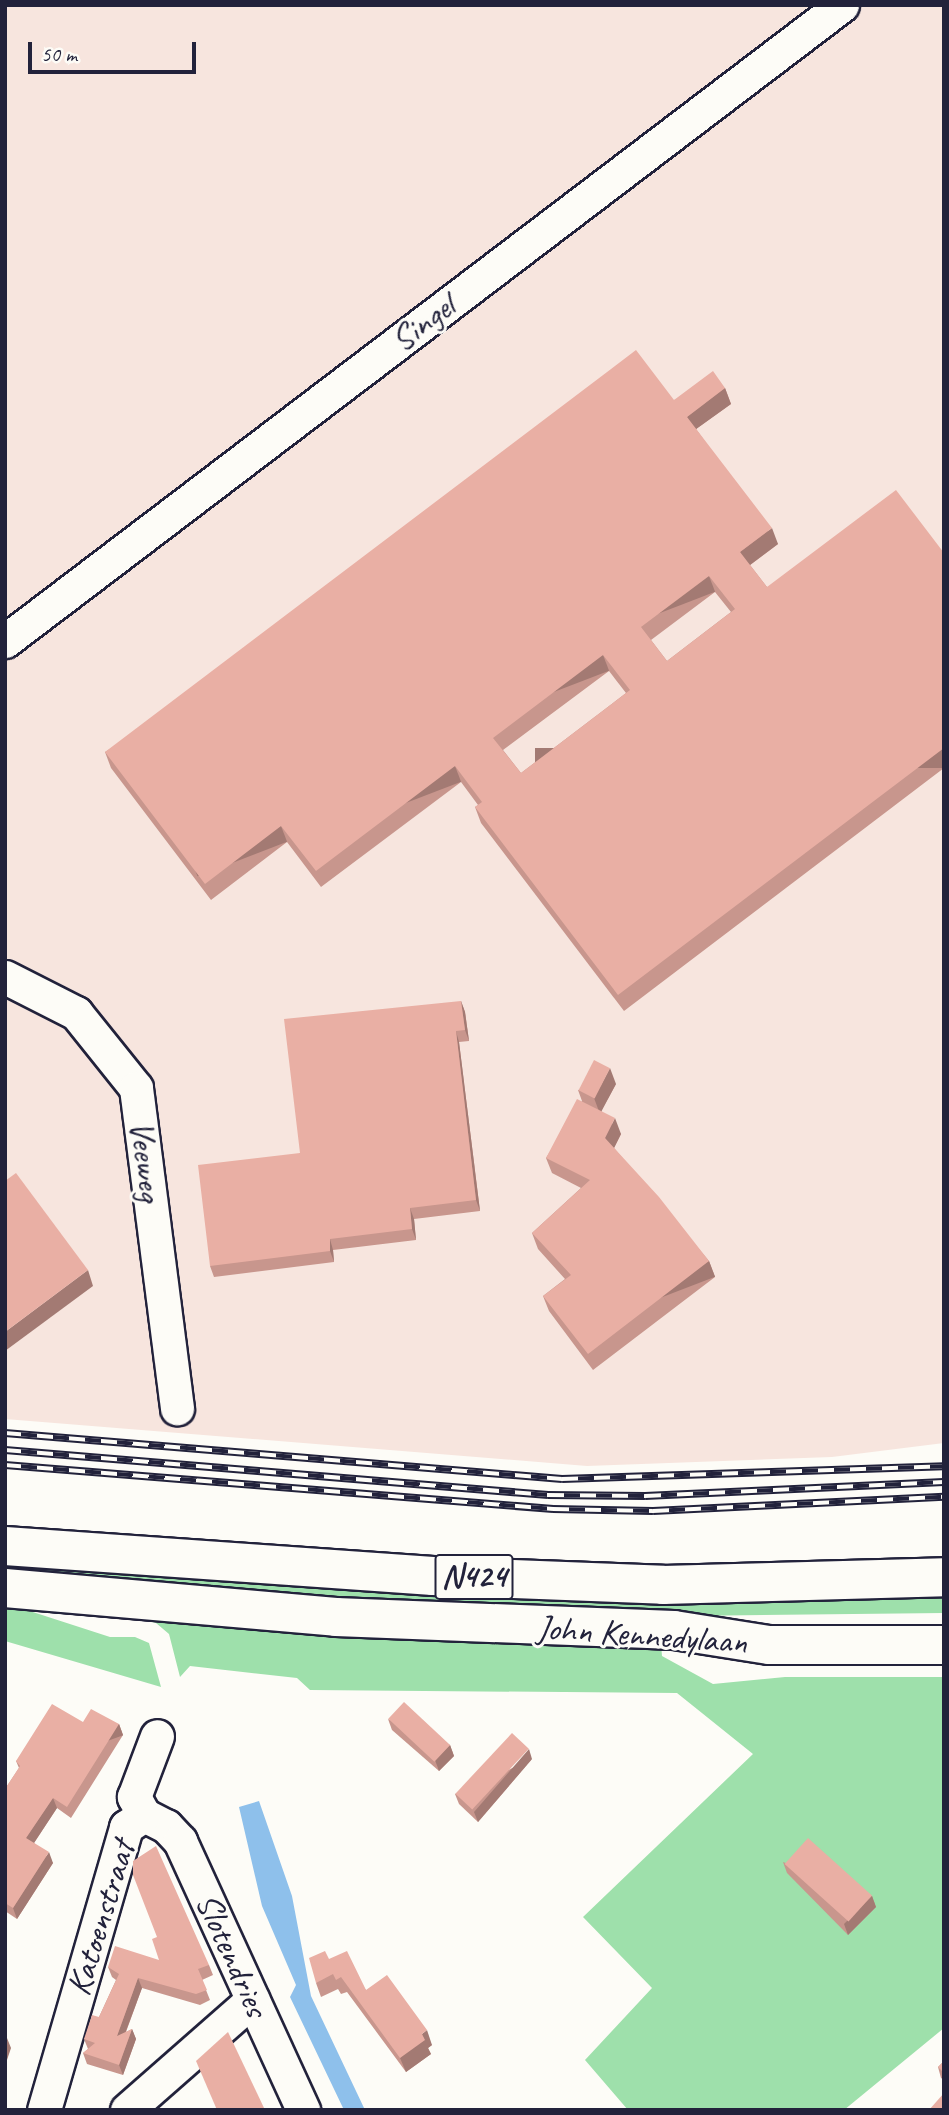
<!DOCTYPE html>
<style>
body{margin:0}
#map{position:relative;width:949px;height:2115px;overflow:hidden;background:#fdfcf7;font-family:Caveat,sans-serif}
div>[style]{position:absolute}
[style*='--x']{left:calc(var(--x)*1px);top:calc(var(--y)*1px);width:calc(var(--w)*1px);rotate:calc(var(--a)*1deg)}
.built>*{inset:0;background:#f7e5de}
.green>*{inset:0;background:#9ee0ab}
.water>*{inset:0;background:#8ec0eb}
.roads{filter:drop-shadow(2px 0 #22223b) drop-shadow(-2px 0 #22223b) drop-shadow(0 2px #22223b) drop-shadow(0 -2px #22223b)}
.minor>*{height:33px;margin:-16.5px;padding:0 16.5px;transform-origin:16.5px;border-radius:16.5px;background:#fdfcf7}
.highway>*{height:38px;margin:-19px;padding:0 19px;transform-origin:19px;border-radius:19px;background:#fdfcf7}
.rail>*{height:8px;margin-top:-4px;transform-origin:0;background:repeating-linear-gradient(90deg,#fdfcf7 0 16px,#22223b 0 32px);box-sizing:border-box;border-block:2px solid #22223b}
.wall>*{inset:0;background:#c8968d}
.shaded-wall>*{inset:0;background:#a37a73;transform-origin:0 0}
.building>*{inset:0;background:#e9afa4;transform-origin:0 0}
span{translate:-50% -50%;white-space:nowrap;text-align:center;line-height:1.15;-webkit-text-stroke:6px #fdfcf7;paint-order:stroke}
.shield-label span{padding:2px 5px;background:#fdfcf7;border:2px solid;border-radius:5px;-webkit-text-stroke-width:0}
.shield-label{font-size:33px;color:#22223b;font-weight:700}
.street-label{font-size:35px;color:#22223b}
.frame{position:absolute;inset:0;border:7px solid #22223b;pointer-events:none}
.scale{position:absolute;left:28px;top:42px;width:168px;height:32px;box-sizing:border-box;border:4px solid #22223b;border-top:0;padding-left:9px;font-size:21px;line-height:24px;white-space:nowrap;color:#22223b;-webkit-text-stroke:5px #fdfcf7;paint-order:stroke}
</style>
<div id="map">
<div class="built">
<div style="clip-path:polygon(5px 5px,944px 5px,944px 1443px,832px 1457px,587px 1466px,5px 1419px)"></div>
</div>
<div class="green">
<div style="clip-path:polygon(5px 1559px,944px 1588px,944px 1613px,685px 1616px,429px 1608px,5px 1573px)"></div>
<div style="clip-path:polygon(5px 1603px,110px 1637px,135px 1637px,149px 1643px,161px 1687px,5px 1641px)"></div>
<div style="clip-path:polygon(111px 1612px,442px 1642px,661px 1644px,662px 1656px,713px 1684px,785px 1677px,944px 1677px,944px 2028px,844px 2110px,628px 2110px,585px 2060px,652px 1988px,583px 1917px,753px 1754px,677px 1693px,310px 1690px,297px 1678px,190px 1666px,180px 1677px,169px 1634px,156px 1623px)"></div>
</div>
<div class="water">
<div style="clip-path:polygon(259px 1801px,292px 1896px,311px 1996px,365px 2110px,344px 2110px,290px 1997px,296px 1985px,262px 1906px,239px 1807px)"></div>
</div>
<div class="roads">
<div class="minor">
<div style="--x:5;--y:641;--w:1051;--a:-37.23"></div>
<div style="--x:5;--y:977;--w:80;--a:26.9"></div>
<div style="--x:76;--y:1013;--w:96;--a:51.3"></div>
<div style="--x:136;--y:1088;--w:323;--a:82.7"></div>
<div style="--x:144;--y:1815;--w:25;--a:27"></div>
<div style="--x:166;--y:1826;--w:21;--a:47"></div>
<div style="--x:180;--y:1841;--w:296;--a:65.4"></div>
<div style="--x:144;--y:1815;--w:21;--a:-119"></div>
<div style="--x:134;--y:1797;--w:65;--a:-69.3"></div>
<div style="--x:44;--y:2110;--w:295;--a:-73.8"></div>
<div style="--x:126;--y:1827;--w:22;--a:-34"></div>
<div style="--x:127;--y:2110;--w:167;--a:-41.3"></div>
</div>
<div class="highway">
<div style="--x:5;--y:1546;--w:429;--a:4"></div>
<div style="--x:433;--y:1576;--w:230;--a:2.2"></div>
<div style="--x:663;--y:1585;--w:281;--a:-1.6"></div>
<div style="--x:5;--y:1588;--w:332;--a:5"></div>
<div style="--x:336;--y:1617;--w:338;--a:2.2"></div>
<div style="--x:674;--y:1630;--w:96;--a:9"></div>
<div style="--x:769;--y:1645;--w:175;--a:0"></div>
</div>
</div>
<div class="rail">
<div style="--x:5;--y:1433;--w:559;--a:4.72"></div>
<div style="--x:562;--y:1479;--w:382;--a:-1.9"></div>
<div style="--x:5;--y:1450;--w:545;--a:4.74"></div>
<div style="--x:548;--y:1495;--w:97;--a:0.6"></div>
<div style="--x:645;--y:1496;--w:299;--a:-2.7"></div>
<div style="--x:5;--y:1465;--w:550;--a:4.59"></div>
<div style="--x:553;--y:1509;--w:100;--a:1.1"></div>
<div style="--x:653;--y:1511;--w:291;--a:-2.8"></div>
</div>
<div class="wall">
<div style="clip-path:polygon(evenodd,725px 388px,731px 404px,696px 429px,778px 544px,750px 565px,767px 587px,944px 553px,944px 768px,624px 1011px,481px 823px,475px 807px,478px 805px,461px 782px,321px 887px,287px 842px,211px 900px,111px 768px,105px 752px,674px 400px,725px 388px,715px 592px,731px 612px,667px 661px,651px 640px,715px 592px,725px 388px,609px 671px,626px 693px,521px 773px,503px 750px,609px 671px)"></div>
<div style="clip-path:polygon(461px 1001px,465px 1012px,469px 1041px,459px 1042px,480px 1211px,414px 1219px,416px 1240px,333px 1250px,334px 1262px,214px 1277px,210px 1266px,300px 1153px)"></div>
<div style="clip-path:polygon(616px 1084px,601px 1111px,621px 1134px,614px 1148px,709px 1261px,715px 1277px,593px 1370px,549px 1311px,543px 1296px,565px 1279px,538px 1249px,532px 1233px,581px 1188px,552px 1173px,546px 1158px,582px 1101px,578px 1090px)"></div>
<div style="clip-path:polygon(388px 1719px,450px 1745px,454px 1756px,439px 1771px,392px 1730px)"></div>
<div style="clip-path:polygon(83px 1722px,119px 1724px,123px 1735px,71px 1818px,57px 1808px,34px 1843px,53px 1863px,17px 1919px,5px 1911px,5px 1789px,19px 1768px,16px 1761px)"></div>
<div style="clip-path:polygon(532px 1759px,478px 1822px,459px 1804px,455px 1794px)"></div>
<div style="clip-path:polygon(783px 1862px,872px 1896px,876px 1907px,848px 1935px,787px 1873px)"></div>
<div style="clip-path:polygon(329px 1959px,432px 2045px,428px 2048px,431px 2054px,406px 2072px,347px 1992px,341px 1994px,338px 1989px,321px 1997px,316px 1983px)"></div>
<div style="clip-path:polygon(159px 1960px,209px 1965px,213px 1975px,202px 1980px,210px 2000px,200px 2005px,142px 1988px,126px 2032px,132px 2029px,136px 2039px,123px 2075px,87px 2064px,83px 2053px,88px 2049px,84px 2039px,99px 2017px,116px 1980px,112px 1977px,108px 1967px)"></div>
<div style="clip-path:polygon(944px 2061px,944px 2080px,941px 2078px,938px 2067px)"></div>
</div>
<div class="shaded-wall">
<div style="clip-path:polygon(725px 388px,731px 404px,692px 432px,687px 417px)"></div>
<div style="clip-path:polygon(772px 528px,778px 544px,746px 568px,740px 552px)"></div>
<div style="left:709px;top:576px;width:17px;height:85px;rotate:69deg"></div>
<div style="left:603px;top:655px;width:17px;height:138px;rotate:69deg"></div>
<div style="left:944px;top:748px;width:20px;height:409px;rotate:90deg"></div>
<div style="left:455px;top:766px;width:17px;height:174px;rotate:69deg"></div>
<div style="left:281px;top:826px;width:17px;height:96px;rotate:69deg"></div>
<div style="clip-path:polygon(461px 1001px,465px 1012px,469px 1041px,465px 1030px)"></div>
<div style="clip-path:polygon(456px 1031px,459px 1042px,480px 1211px,476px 1200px)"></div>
<div style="clip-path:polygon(610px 1068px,616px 1084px,600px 1114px,594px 1098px)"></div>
<div style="clip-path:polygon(615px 1118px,621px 1134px,611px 1154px,605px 1138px)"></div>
<div style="clip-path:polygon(410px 1208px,414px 1219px,416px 1240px,412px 1229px)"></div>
<div style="clip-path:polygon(330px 1239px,333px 1250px,334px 1262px,330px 1251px)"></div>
<div style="left:709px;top:1261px;width:17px;height:153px;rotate:69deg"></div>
<div style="clip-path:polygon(88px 1270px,93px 1286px,5px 1351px,5px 1332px)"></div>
<div style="left:119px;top:1724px;width:12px;height:98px;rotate:70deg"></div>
<div style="clip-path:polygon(450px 1745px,454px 1756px,439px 1771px,435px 1760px)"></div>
<div style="clip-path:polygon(529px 1749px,532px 1759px,478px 1822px,474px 1812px)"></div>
<div style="clip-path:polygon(53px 1798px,57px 1808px,30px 1849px,26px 1838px)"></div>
<div style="clip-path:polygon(49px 1852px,53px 1863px,17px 1919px,13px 1908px)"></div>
<div style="clip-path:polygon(872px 1896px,876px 1907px,848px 1935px,844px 1924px)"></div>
<div style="clip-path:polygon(138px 1978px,142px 1988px,120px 2047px,117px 2036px)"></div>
<div style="clip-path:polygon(132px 2029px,136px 2039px,123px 2075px,119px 2065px)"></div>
<div style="clip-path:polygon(427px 2030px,432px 2045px,428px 2048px,431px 2054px,406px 2072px,400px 2058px,422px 2034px)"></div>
<div style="clip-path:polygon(7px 2038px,11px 2048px,5px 2066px,5px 2043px)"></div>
</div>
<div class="building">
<div style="clip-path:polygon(evenodd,636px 350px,674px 400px,713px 371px,725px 388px,687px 417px,772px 528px,740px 552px,767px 587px,896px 490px,944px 553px,944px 748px,618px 995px,475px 807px,482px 802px,455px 766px,316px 871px,281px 826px,205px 884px,105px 752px,636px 350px,709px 576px,735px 609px,667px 661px,641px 627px,709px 576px,636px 350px,603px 655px,630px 690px,521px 773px,493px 738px,603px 655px)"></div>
<div style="clip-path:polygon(461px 1001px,465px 1030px,456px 1031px,476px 1200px,410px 1208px,412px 1229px,330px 1239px,330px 1251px,210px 1266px,198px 1165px,300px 1153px,284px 1019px)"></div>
<div style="left:594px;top:1060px;width:18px;height:34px;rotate:27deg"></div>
<div style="clip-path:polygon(577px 1099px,615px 1118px,605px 1138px,659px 1197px,709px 1261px,588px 1354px,543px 1296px,571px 1275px,532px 1233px,590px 1180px,546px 1158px)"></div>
<div style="clip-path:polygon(16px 1173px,88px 1270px,5px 1332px,5px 1181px)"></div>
<div style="left:404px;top:1702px;width:63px;height:23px;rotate:43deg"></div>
<div style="clip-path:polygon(52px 1704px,83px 1722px,91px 1709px,119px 1724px,67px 1807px,53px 1798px,26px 1838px,49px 1852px,13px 1908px,5px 1903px,5px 1789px,20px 1766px,16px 1761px)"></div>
<div style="left:512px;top:1733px;width:23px;height:83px;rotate:43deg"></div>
<div style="left:808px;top:1838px;width:86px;height:35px;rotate:42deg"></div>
<div style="clip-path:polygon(156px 1846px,209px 1965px,198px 1969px,207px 1990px,196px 1994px,138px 1978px,117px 2036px,132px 2029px,119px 2065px,83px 2053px,95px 2043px,84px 2039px,92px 2015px,99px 2017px,119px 1974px,108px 1967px,115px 1946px,159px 1960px,152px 1939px,157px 1937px,133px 1875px,133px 1861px)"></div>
<div style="clip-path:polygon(325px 1951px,329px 1959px,347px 1951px,366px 1990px,387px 1975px,427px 2030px,422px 2034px,425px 2040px,400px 2058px,341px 1977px,336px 1980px,333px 1974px,316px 1983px,309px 1958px)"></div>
<div style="clip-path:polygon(228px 2032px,265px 2110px,217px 2110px,196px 2061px)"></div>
<div style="clip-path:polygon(944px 2061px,944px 2073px,938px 2067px)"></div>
<div style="clip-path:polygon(944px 2093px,944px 2110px,929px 2110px)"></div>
</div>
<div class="shield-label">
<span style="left:474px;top:1577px">N424</span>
</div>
<div class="street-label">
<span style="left:423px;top:323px;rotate:-37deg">Singel</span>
<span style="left:146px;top:1161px;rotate:83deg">Veeweg</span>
<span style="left:642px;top:1635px;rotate:4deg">John Kennedylaan</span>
<span style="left:101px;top:1918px;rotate:-73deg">Katoenstraat</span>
<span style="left:232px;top:1955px;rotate:66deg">Slotendries</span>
</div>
<div class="frame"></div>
<div class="scale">50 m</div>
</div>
